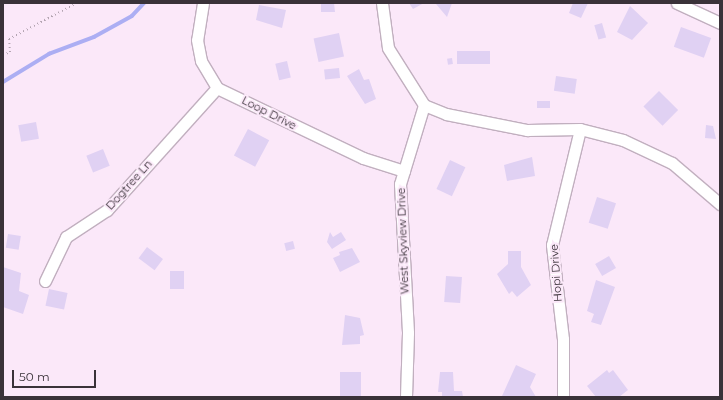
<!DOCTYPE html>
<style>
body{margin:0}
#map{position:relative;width:723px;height:400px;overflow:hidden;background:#fbe8f9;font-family:Montserrat,sans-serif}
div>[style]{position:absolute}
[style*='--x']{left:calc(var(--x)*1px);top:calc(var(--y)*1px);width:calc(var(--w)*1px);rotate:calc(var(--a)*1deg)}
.stream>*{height:3.5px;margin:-1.75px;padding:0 1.75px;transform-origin:1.75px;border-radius:1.75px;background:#acaef3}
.building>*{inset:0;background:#e0d1f3;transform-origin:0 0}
.path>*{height:2px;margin-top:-1px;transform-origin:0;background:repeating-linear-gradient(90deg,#b3a4b1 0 1px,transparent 0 4px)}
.roads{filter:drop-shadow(1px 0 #c1afbf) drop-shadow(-1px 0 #c1afbf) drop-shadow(0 1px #c1afbf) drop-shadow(0 -1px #c1afbf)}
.street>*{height:11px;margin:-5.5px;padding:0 5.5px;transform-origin:5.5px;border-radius:5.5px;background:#fff}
span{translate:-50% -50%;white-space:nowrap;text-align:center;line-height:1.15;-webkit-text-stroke:4px #fbe8f9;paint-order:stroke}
.street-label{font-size:11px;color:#3a3239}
.frame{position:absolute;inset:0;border:4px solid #3a3239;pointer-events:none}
.scale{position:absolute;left:12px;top:370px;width:84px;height:18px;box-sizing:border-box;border:2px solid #3a3239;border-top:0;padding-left:5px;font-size:12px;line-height:14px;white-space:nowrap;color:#3a3239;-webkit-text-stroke:3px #fbe8f9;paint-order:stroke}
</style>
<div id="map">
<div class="stream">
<div style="--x:3;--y:82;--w:54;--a:-31.3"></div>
<div style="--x:49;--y:54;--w:48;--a:-20.7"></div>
<div style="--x:94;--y:37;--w:43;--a:-28.9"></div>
<div style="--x:132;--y:16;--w:18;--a:-47"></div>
</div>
<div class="building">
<div style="clip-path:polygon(308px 3px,334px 3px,335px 12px,321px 12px,321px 4px)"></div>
<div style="clip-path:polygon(409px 3px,424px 3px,413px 9px)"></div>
<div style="clip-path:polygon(452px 3px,447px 17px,436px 4px,438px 3px)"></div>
<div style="clip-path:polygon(573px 3px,588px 3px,581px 18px,569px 13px)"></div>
<div style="clip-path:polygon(259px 5px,286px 10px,282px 28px,256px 20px)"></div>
<div style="clip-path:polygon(630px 6px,648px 23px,632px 40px,617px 32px)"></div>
<div style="left:602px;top:23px;width:15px;height:8px;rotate:74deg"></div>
<div style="left:681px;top:27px;width:32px;height:21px;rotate:20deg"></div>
<div style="left:339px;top:33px;width:24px;height:26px;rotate:78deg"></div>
<div style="left:457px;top:51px;width:33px;height:13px"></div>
<div style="left:452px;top:58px;width:6px;height:5px;rotate:81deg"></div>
<div style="left:287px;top:61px;width:17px;height:12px;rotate:77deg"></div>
<div style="left:339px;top:68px;width:10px;height:15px;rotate:84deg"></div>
<div style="clip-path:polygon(359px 69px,364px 80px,369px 79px,376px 99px,365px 104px,347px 76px)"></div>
<div style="left:556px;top:76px;width:21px;height:15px;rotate:8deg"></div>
<div style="left:659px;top:91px;width:27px;height:22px;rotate:45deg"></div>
<div style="left:537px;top:101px;width:13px;height:7px"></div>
<div style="left:36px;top:122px;width:17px;height:18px;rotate:80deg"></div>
<div style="clip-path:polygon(706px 125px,713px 126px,716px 139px,705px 138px)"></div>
<div style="left:248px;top:129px;width:24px;height:30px;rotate:28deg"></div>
<div style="left:103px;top:149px;width:18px;height:18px;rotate:68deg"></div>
<div style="clip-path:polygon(532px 157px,535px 176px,507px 181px,504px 165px)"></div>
<div style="left:450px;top:160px;width:17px;height:32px;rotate:25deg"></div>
<div style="left:597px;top:197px;width:20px;height:27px;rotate:18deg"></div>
<div style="clip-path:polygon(330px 232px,333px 237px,341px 232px,346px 240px,332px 249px,327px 242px)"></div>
<div style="left:8px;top:234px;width:13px;height:14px;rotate:9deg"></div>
<div style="left:293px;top:241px;width:8px;height:9px;rotate:76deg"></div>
<div style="left:147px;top:247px;width:20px;height:14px;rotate:37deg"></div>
<div style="clip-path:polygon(352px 248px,360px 262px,340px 272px,333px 258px,340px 255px,339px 252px)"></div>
<div style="clip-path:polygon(508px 251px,521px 251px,521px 267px,531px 285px,517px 297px,512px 291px,509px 294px,497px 274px,508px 264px)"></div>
<div style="left:609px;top:256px;width:14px;height:16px;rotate:60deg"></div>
<div style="clip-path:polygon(3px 267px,21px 273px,19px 291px,29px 295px,23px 314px,3px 307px)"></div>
<div style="left:170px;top:271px;width:14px;height:18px"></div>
<div style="left:446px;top:276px;width:16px;height:26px;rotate:4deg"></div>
<div style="clip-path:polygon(596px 280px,615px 287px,601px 325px,591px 322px,594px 314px,587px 311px)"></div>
<div style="left:49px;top:289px;width:19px;height:17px;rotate:12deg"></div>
<div style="clip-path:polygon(345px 315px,360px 318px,364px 335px,360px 336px,360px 344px,342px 345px)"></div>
<div style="clip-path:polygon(516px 365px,536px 374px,530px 387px,536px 397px,502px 396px)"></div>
<div style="clip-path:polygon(607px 370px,609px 373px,613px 370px,628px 390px,619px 397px,596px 397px,587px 386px)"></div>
<div style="left:340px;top:372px;width:21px;height:25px"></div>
<div style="clip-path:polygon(440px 372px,453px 372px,454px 391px,462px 391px,463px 397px,442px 397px,442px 392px,438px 392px)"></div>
</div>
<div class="path">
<div style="--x:3;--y:55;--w:8;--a:-23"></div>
<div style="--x:10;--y:52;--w:13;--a:-94"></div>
<div style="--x:9;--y:39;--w:77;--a:-27.9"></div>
</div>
<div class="roads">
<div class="street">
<div style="--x:203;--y:3;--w:37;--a:99"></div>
<div style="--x:197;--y:40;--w:21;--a:79"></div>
<div style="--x:201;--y:61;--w:31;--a:59"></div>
<div style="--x:217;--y:88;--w:162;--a:25.6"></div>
<div style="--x:363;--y:158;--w:43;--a:17.6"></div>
<div style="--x:382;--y:3;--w:45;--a:82.4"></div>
<div style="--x:388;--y:48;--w:67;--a:57.7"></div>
<div style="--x:424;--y:105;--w:83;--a:106.9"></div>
<div style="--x:400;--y:184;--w:149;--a:86.9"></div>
<div style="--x:408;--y:333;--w:64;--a:91.8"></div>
<div style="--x:677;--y:3;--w:47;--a:24.9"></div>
<div style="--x:424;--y:105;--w:24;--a:22"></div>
<div style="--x:446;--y:114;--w:83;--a:11.2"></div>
<div style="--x:527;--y:130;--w:53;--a:-1.1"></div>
<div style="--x:580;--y:129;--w:44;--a:14.3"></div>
<div style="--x:623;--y:140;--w:54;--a:25.1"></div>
<div style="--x:672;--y:163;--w:63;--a:40.5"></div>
<div style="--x:45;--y:281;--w:49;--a:-64.5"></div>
<div style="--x:66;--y:237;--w:49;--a:-33.4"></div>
<div style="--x:107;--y:210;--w:164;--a:-48"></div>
<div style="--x:563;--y:397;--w:58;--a:-90"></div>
<div style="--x:563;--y:339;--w:95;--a:-96.7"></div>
<div style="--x:552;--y:245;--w:119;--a:-76.4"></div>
</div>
</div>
<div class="street-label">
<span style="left:269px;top:113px;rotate:27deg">Loop Drive</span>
<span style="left:129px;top:185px;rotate:-48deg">Dogtree Ln</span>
<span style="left:403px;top:241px;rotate:-92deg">West Skyview Drive</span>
<span style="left:556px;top:273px;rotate:-94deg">Hopi Drive</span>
</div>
<div class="frame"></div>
<div class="scale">50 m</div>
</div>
